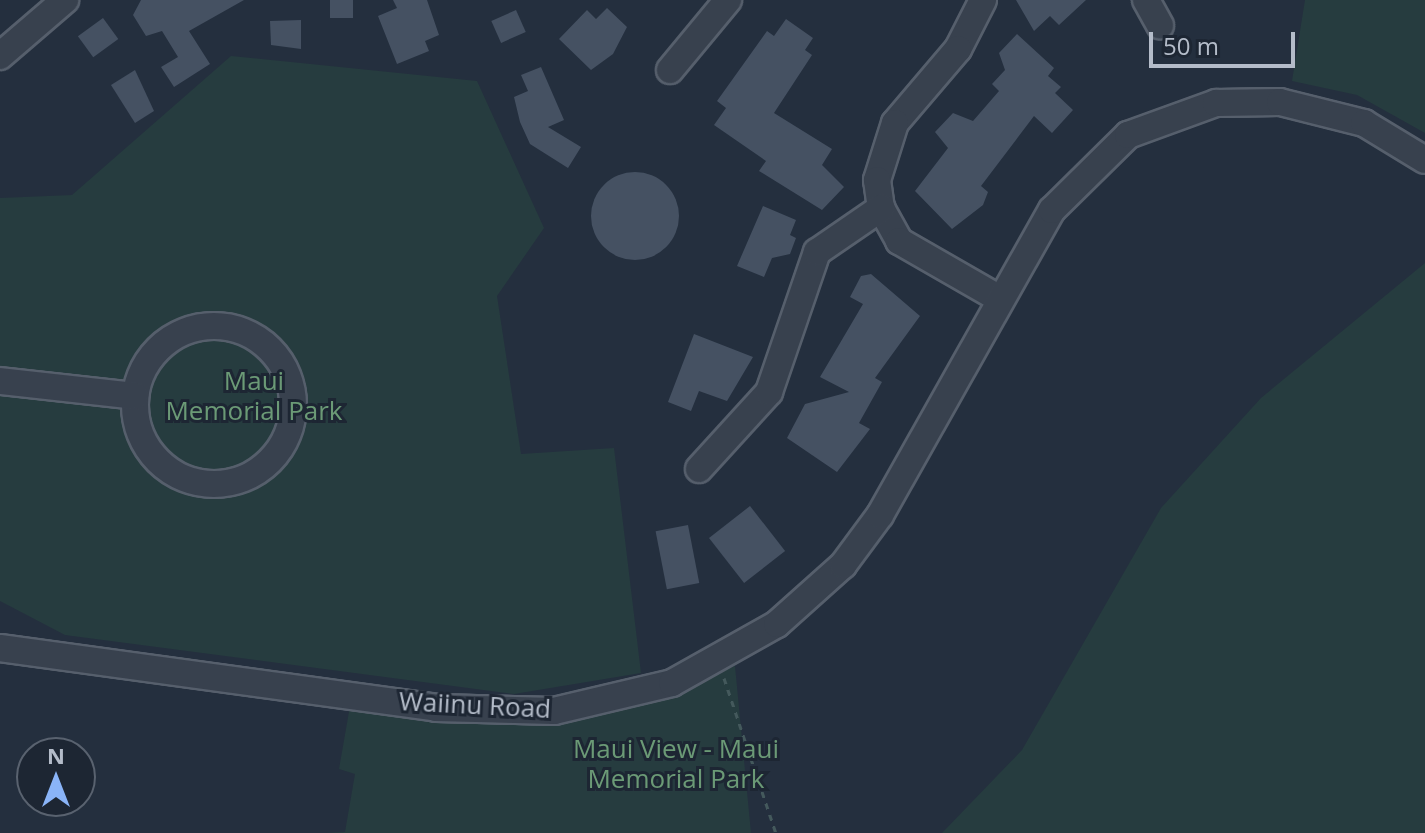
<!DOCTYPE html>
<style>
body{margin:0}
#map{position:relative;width:1425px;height:833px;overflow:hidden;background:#242f3e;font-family:"Open Sans",sans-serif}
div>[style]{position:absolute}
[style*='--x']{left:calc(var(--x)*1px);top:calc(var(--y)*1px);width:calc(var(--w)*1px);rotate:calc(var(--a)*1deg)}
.green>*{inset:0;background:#263c3f}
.building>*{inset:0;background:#455162;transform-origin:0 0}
.round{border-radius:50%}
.path>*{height:3px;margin-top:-1.5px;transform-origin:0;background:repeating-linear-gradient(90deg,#44595c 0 6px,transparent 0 12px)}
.roads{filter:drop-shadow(2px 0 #565f6c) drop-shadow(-2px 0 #565f6c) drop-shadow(0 2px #565f6c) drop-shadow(0 -2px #565f6c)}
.minor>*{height:26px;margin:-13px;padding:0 13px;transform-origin:13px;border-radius:13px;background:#38414e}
.minor>.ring{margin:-13px;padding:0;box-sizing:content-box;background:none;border:26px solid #38414e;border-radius:50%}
span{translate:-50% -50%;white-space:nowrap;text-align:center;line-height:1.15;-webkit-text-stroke:6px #1d2633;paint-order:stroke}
.park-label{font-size:26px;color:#6b9a76}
.street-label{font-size:26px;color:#b4bcc9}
.north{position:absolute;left:16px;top:737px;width:80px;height:80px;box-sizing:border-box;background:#1d2633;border:2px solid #59626f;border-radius:50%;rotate:0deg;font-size:22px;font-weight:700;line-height:32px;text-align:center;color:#b4bcc9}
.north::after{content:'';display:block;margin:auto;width:28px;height:36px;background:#8ab4f8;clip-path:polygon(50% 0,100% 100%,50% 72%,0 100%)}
.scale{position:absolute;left:1149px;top:32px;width:146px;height:36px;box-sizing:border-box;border:4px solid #b4bcc9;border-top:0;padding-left:10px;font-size:24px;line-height:28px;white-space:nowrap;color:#b4bcc9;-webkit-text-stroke:6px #1d2633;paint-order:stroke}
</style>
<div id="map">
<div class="green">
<div style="clip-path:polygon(1305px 0,1425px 0,1425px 133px,1357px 95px,1292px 81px)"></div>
<div style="clip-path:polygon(231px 56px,477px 81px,544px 228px,497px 296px,521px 454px,614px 448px,641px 673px,514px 694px,65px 635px,0 601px,0 198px,72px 195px)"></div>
<div style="clip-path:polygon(1425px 263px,1425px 833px,942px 833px,1022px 750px,1161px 508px,1261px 398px)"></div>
<div style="clip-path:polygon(735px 666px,751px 833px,325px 833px,345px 832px,355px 774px,339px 769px,350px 706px,487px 724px,544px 723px,635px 705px)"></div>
</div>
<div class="building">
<div style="clip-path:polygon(141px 0,244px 0,189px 31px,210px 64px,174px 87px,161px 67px,178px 57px,162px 31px,146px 36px,133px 15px)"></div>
<div style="left:330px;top:0;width:23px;height:18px"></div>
<div style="clip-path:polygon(393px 0,427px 0,439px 35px,425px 41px,429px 51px,397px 64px,378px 16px,397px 8px)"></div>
<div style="clip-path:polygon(1016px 0,1086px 0,1059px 25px,1050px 16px,1034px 31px)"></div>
<div style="clip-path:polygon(607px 8px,627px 27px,613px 54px,591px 70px,559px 39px,587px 10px,596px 19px)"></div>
<div style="left:516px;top:10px;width:24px;height:27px;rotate:66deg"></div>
<div style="left:103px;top:18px;width:26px;height:31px;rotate:54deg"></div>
<div style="clip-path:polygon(786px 19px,813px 38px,805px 50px,812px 55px,774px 113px,832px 149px,822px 165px,844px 187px,822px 210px,759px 171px,766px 161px,714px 125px,726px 108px,717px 101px,767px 31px,774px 36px)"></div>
<div style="clip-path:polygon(301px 20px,301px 49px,271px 45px,270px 21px)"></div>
<div style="clip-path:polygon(1017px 34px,1054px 68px,1048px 76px,1061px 87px,1055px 93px,1073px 110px,1052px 133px,1034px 116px,981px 186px,988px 192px,983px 205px,952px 229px,915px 191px,948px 148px,935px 132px,953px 113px,973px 121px,999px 91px,992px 84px,1005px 70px,999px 53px)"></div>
<div style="clip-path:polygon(541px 67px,564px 120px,548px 127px,581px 147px,568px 168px,530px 144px,520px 122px,514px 97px,528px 91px,521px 75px)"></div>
<div style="clip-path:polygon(135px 70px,154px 111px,135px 123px,111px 85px)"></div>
<div class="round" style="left:591px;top:172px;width:88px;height:88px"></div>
<div style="clip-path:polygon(763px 206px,796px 220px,790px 235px,796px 238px,790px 254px,772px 258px,764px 277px,737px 266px)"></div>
<div style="clip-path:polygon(871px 274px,920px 316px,875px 378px,882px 382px,859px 423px,870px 429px,837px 472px,787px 438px,805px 404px,849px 392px,820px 377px,863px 304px,850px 297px,861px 276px)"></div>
<div style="clip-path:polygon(694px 334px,753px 357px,727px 401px,699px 391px,691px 411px,668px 402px)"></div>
<div style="left:750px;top:506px;width:57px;height:52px;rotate:52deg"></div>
<div style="left:688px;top:525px;width:59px;height:33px;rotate:79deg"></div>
</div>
<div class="path">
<div style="--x:724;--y:678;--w:163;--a:71.5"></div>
</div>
<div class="roads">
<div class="minor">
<div style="--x:983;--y:0;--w:55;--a:117"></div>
<div style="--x:958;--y:49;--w:97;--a:130.4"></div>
<div style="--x:895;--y:123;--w:60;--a:107.5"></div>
<div style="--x:877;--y:180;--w:28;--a:82"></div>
<div style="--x:881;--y:208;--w:38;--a:61"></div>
<div style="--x:899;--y:241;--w:114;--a:29.9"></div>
<div style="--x:1146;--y:0;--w:29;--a:61"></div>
<div style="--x:0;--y:56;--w:86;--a:-40.7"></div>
<div style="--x:670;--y:70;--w:91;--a:-50.4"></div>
<div class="ring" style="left:135px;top:326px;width:132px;height:132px"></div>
<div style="--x:0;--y:381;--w:136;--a:6.3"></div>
<div style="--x:699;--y:469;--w:104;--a:-47.7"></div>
<div style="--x:769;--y:392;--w:148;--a:-71.1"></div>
<div style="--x:817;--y:252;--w:78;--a:-34.5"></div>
<div style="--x:0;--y:648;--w:440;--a:7.8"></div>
<div style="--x:436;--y:708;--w:118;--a:1.5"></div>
<div style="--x:554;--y:711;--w:121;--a:-13.3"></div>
<div style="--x:672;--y:683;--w:120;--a:-29.3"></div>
<div style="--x:777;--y:624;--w:89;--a:-41.8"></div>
<div style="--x:843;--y:565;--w:62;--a:-53.5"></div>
<div style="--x:880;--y:515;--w:350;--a:-60.6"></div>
<div style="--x:1052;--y:210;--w:107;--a:-44.6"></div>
<div style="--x:1128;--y:135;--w:94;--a:-20"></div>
<div style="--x:1216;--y:103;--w:64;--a:-0.9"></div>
<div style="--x:1280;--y:102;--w:87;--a:14"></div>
<div style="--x:1364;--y:123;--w:71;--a:31.2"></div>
</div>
</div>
<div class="park-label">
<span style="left:254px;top:396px">Maui<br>Memorial Park</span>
<span style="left:676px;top:764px">Maui View - Maui<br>Memorial Park</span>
</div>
<div class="street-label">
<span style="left:475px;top:705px;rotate:3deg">Waiinu Road</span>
</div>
<div class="north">N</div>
<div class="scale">50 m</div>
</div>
